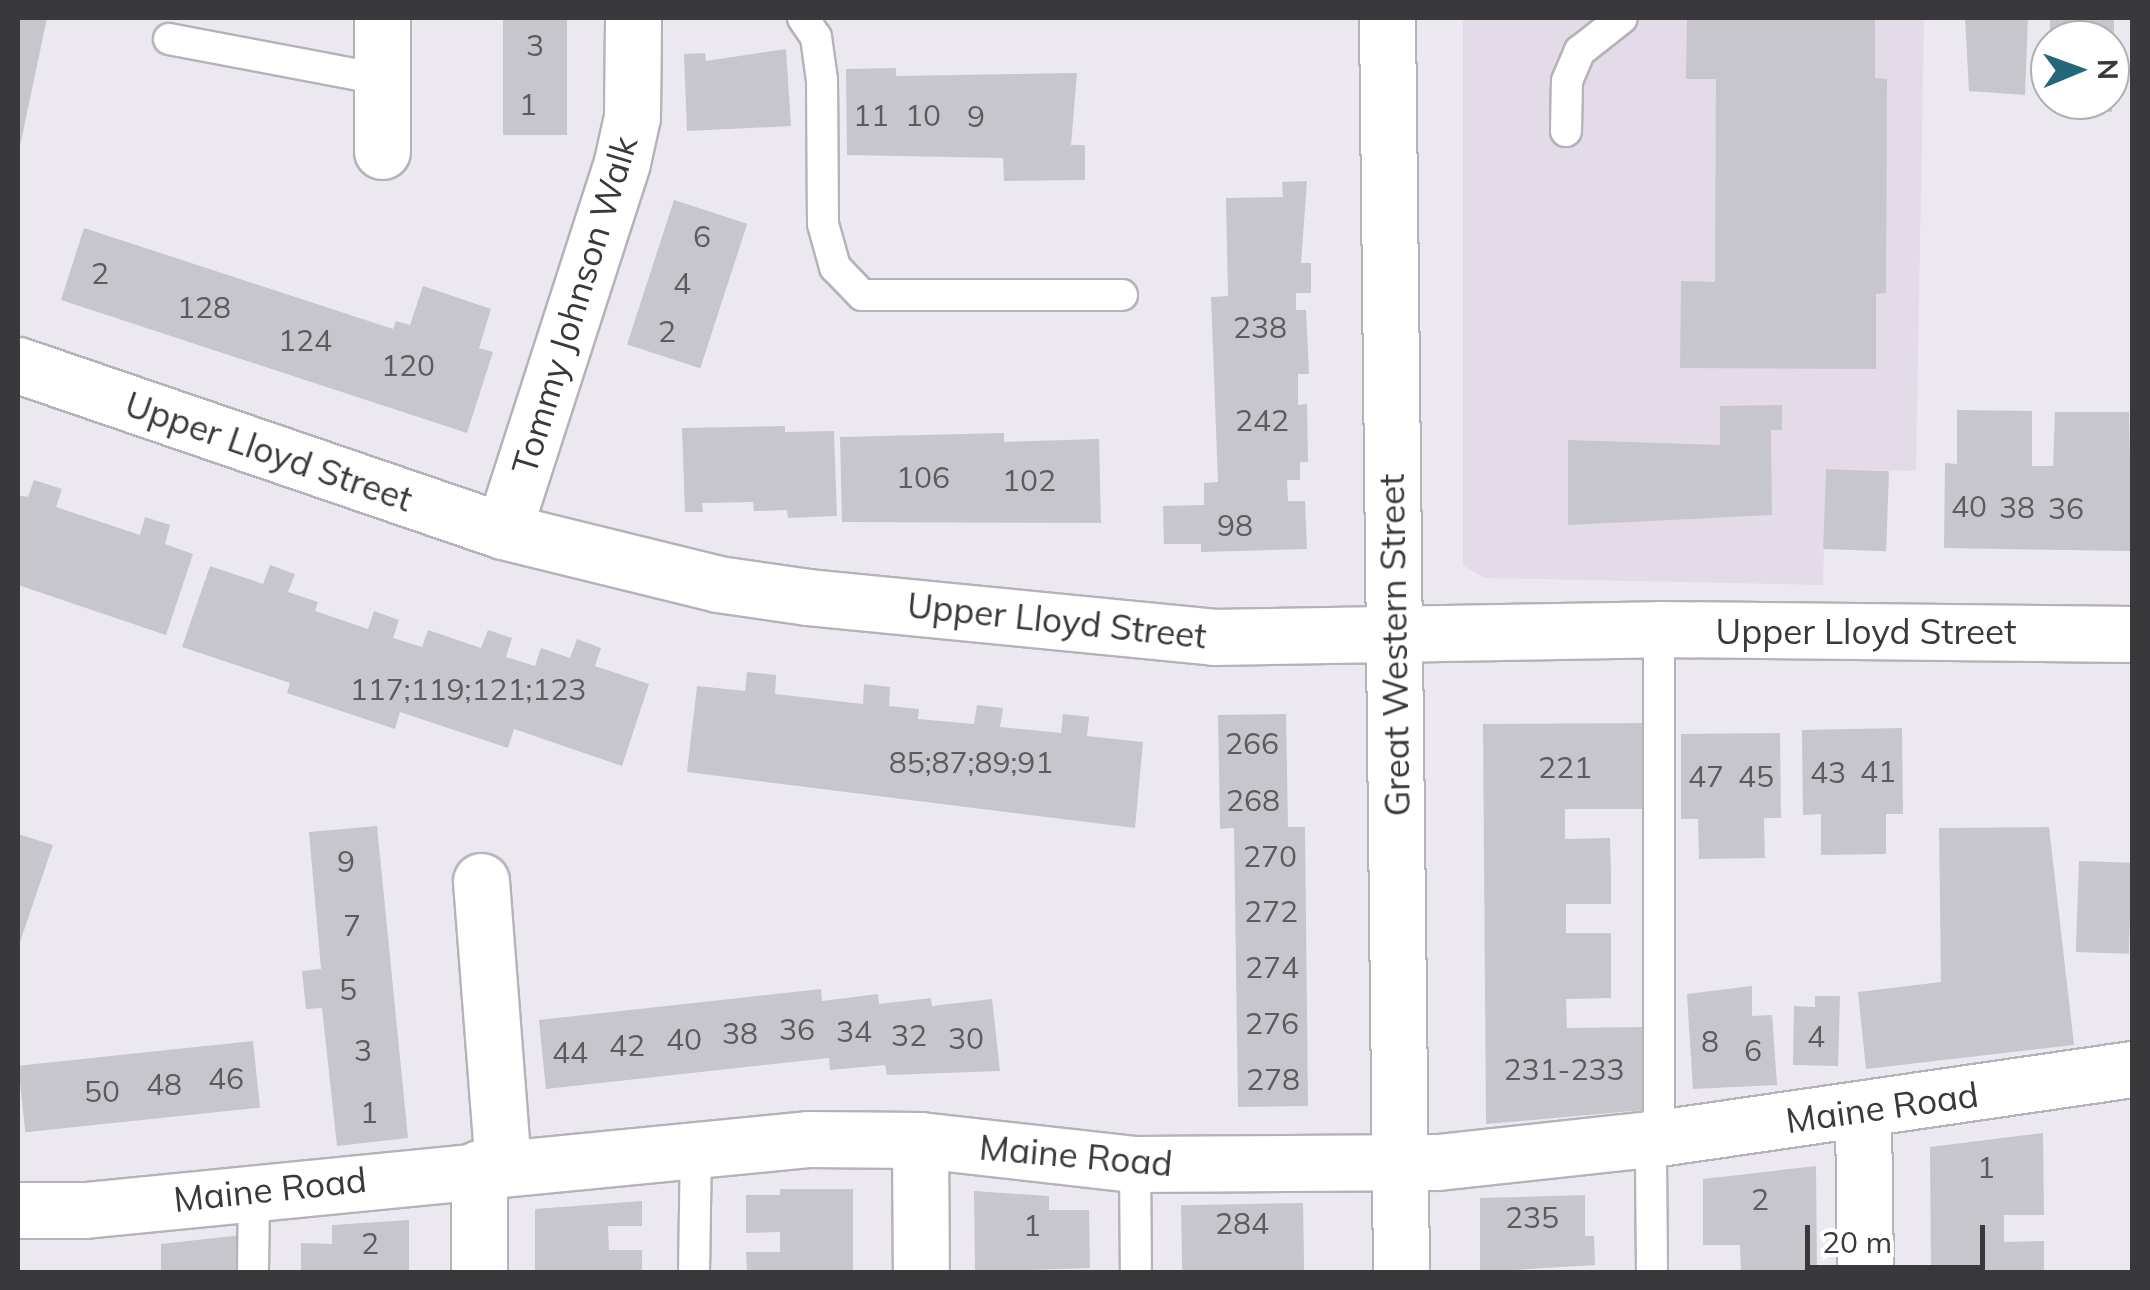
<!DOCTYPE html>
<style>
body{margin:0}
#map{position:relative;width:2150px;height:1290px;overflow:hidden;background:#ece8ef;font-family:Mulish,sans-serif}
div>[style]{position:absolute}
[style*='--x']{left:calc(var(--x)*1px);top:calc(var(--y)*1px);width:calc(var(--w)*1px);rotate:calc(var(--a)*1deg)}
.built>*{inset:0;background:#e3dbe8}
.building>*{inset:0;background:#c7c6cd;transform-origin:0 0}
.roads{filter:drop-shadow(2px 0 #b6b2b9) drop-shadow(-2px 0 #b6b2b9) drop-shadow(0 2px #b6b2b9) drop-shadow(0 -2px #b6b2b9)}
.service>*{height:30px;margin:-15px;padding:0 15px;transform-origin:15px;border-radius:15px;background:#fff}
.minor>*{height:55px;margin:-27.5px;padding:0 27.5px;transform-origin:27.5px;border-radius:27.5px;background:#fff}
.tertiary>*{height:55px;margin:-27.5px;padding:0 27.5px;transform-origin:27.5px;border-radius:27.5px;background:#fff}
span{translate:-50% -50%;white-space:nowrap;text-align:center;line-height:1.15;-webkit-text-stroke:9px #fff;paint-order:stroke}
.number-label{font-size:30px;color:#5c5c60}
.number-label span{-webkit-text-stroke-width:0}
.street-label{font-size:35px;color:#39383b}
.frame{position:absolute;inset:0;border:20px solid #39383b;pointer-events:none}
.north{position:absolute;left:2030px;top:20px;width:100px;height:100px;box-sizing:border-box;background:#fff;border:2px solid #b0afb1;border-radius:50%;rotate:89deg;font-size:28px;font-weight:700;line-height:40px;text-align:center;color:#39383b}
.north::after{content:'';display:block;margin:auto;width:35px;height:45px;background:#236778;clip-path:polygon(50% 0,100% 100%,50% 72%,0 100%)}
.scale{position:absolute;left:1805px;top:1225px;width:180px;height:45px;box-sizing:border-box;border:5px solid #39383b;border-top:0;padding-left:12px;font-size:30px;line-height:35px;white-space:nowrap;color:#39383b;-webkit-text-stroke:8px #fff;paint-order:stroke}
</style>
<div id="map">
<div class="built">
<div style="clip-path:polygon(1463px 18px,1924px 18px,1916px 471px,1826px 469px,1823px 585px,1484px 578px,1463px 565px)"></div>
</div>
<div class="building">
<div style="clip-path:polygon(18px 18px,47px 18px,19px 151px,18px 151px)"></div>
<div style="left:503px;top:18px;width:64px;height:117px"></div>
<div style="clip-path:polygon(1687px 18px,1875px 18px,1875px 78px,1887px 79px,1886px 293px,1876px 294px,1876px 369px,1680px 368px,1681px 281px,1715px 282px,1716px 79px,1686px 79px)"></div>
<div style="clip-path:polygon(1965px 18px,2028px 18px,2025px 95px,1969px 91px)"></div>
<div style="left:2050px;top:18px;width:64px;height:22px"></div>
<div style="clip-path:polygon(786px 49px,791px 126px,687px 131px,684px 54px,705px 53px,706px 61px)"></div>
<div style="clip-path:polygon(896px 68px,896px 76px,1077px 73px,1071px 145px,1085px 145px,1085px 180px,1004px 181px,1003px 158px,847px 155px,846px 69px)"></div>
<div style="clip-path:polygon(2048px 100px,2112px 100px,2112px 112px,2048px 109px)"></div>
<div style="clip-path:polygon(1307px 181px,1301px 263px,1311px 263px,1311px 293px,1296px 293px,1296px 310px,1306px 310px,1309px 374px,1298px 374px,1298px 405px,1307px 404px,1308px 462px,1300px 462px,1300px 480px,1287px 480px,1288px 501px,1305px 501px,1307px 549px,1201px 552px,1201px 544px,1164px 544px,1163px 506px,1204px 505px,1204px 483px,1218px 482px,1211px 297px,1228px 296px,1226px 198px,1283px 197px,1282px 182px)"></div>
<div style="left:674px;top:200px;width:77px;height:152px;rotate:18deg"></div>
<div style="clip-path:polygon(84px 228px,393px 329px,396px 321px,410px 325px,423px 286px,491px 309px,479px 348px,493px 352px,467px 433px,61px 300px)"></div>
<div style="clip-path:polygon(1782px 405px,1782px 430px,1771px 430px,1772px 515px,1568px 525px,1568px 440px,1720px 445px,1720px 406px)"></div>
<div style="clip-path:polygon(1957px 410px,2032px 411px,2032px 466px,2053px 466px,2055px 412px,2129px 412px,2132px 551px,1944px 548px,1945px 463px,1957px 464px)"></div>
<div style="clip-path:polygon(785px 426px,785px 432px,834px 431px,837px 516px,788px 518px,787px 510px,754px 511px,753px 502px,702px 503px,703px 512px,685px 512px,682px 428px)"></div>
<div style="clip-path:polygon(1004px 433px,1004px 442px,1099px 439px,1101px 523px,842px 522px,840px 437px)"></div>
<div style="left:1826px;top:469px;width:63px;height:80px;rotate:2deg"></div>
<div style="clip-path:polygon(34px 480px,62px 489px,56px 507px,140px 535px,145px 517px,170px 525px,165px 544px,193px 554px,166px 635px,18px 585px,18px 495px,28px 497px)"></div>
<div style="clip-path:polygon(270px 565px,295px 574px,288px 592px,318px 602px,315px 611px,368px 629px,374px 611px,399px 620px,393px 638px,422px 647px,428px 630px,481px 648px,488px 630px,512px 638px,506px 657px,535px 666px,541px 648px,570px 658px,577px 639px,601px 648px,595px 666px,649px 684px,622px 766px,514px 729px,508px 748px,400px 712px,395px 729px,287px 693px,290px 683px,182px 647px,210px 566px,263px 584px)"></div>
<div style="clip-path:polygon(747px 672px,776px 675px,775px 694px,863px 704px,864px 684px,890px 687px,889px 706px,919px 709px,918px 719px,974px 724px,977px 705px,1003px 708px,1000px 727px,1061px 733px,1063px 714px,1089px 717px,1087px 736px,1143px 742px,1135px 828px,687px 772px,697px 686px,745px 691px)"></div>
<div style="clip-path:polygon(1286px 714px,1288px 827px,1305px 827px,1308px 1106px,1238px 1107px,1234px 828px,1220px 829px,1218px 715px)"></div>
<div style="clip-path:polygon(1646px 723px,1648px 809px,1565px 809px,1565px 839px,1610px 838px,1611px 871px,1611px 904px,1566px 904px,1566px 933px,1611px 933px,1611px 998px,1566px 999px,1567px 1028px,1644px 1027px,1644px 1110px,1486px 1124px,1483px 724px)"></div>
<div style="clip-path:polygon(1902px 728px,1903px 814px,1886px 814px,1886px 854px,1821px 855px,1821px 814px,1803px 815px,1802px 730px)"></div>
<div style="clip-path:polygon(1780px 733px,1781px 818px,1764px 818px,1765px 858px,1699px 859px,1698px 819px,1681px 819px,1681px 734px)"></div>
<div style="clip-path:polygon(377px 826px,408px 1138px,337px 1146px,322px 1008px,306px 1009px,302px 971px,321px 969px,309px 832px)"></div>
<div style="clip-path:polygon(2049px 827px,2074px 1045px,1866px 1069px,1858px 992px,1941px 982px,1939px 828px)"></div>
<div style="clip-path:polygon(18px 834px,53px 845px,18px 948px)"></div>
<div style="left:2079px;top:861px;width:53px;height:91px;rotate:2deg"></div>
<div style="clip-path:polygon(1752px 986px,1752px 1016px,1772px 1015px,1777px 1085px,1693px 1089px,1687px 994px)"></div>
<div style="clip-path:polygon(821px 989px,822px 1001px,878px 994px,879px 1004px,931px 998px,932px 1006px,992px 999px,1000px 1071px,887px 1075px,885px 1065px,830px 1070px,829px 1058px,546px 1089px,539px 1020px)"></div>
<div style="clip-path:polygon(1815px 996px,1840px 996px,1838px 1066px,1793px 1065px,1794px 1006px,1815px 1007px)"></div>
<div style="left:253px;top:1041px;width:67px;height:236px;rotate:84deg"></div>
<div style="clip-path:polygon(2043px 1133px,2044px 1215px,2004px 1215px,2004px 1242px,2044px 1241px,2044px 1272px,1931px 1272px,1930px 1147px)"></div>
<div style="clip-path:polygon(1816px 1166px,1817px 1272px,1741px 1272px,1740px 1245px,1703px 1245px,1703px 1179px)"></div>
<div style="clip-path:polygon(780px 1189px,853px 1189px,853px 1272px,747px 1272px,746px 1252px,780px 1252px,780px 1232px,746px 1233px,746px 1195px,780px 1195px)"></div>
<div style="clip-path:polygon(974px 1191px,1049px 1196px,1049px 1210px,1089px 1210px,1090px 1268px,975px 1272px)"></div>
<div style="clip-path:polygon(1585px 1195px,1585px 1236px,1594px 1236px,1595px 1265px,1480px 1272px,1480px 1198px)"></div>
<div style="clip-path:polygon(642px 1201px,642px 1226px,608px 1226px,609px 1250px,642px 1250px,642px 1272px,535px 1272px,535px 1209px)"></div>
<div style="left:1303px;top:1203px;width:69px;height:122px;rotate:89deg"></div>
<div style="clip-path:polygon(409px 1220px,409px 1272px,301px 1272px,301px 1243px,332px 1244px,332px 1225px)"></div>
<div style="clip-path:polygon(241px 1235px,241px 1272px,161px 1272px,161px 1244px)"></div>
</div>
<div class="roads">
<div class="service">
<div style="--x:803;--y:18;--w:23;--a:56"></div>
<div style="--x:816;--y:37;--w:43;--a:82.1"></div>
<div style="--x:822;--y:80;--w:144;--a:89.6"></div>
<div style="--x:823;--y:224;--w:45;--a:74.4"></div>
<div style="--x:835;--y:267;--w:39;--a:46"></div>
<div style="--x:862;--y:295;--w:260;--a:0"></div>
<div style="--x:169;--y:39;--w:216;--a:10.7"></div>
<div style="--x:1566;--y:131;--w:50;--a:-88.9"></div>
<div style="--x:1567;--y:81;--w:33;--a:-67"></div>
<div style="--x:1580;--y:51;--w:53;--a:-38.2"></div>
<div style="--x:1135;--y:1164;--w:108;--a:89.5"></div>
<div style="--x:253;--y:1272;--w:83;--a:-89.3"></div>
<div style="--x:694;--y:1272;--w:127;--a:-89.1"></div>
<div style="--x:1652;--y:1272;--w:117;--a:-90.5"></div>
<div style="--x:1651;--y:1155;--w:45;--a:-79.7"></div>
<div style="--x:1659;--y:1111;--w:482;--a:-90"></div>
</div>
<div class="minor">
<div style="--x:1387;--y:18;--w:1254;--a:89.36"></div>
<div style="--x:382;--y:151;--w:133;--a:-90"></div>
<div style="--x:503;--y:531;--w:388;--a:-72.1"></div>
<div style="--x:622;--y:162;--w:46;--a:-77.5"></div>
<div style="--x:632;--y:117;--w:99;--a:-89.4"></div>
<div style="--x:481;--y:881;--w:284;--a:85.6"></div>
<div style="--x:1863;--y:1111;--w:161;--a:89.3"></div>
<div style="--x:920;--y:1140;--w:132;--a:89.6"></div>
<div style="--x:18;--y:1210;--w:67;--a:0"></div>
<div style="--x:85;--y:1210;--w:726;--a:-5.61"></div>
<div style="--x:808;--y:1139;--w:112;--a:0.5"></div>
<div style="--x:920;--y:1140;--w:216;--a:6.4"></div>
<div style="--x:1135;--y:1164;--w:303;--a:-0.4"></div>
<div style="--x:1438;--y:1162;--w:222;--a:-6.2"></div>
<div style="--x:1659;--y:1138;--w:478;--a:-8.3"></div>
<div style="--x:479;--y:1272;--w:104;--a:-90"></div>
</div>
<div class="tertiary">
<div style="--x:18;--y:365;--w:513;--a:18.89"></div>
<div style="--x:503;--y:531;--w:221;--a:13.8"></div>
<div style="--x:718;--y:584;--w:91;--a:8.2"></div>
<div style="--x:808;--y:597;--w:407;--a:5.6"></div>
<div style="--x:1213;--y:637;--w:446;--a:-1"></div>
<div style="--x:1659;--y:629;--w:473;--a:0.6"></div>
</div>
</div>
<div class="number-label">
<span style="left:535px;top:45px">3</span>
<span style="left:528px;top:104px">1</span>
<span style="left:871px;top:115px">11</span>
<span style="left:923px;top:115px">10</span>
<span style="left:976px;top:116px">9</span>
<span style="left:702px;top:236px">6</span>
<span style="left:100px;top:273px">2</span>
<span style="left:682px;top:283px">4</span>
<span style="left:204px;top:307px">128</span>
<span style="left:1260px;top:327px">238</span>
<span style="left:667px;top:331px">2</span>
<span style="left:305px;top:340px">124</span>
<span style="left:408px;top:365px">120</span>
<span style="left:1262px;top:420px">242</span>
<span style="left:923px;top:477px">106</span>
<span style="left:1029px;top:480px">102</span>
<span style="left:1969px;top:506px">40</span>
<span style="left:2017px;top:507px">38</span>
<span style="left:2066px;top:508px">36</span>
<span style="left:1235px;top:525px">98</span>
<span style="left:468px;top:689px">117;119;121;123</span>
<span style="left:1252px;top:743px">266</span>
<span style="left:971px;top:762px">85;87;89;91</span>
<span style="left:1565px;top:767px">221</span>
<span style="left:1878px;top:771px">41</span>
<span style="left:1828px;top:772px">43</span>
<span style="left:1706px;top:776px">47</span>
<span style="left:1756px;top:776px">45</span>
<span style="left:1253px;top:800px">268</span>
<span style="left:1270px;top:856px">270</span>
<span style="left:346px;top:861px">9</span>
<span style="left:1271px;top:911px">272</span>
<span style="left:352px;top:925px">7</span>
<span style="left:1272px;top:967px">274</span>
<span style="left:348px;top:989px">5</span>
<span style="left:1272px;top:1023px">276</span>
<span style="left:797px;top:1029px">36</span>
<span style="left:854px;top:1031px">34</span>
<span style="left:740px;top:1033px">38</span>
<span style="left:909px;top:1035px">32</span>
<span style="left:1816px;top:1036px">4</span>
<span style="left:966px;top:1038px">30</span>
<span style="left:684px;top:1039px">40</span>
<span style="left:1710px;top:1041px">8</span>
<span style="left:627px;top:1045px">42</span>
<span style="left:363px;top:1050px">3</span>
<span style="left:1753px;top:1050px">6</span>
<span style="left:570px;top:1052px">44</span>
<span style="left:1564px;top:1069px">231-233</span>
<span style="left:226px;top:1078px">46</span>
<span style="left:1273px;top:1079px">278</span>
<span style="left:164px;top:1084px">48</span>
<span style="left:102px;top:1091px">50</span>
<span style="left:369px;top:1112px">1</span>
<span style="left:1986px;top:1167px">1</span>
<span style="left:1760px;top:1199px">2</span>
<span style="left:1532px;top:1217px">235</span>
<span style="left:1242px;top:1223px">284</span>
<span style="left:1032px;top:1225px">1</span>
<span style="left:370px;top:1243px">2</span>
</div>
<div class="street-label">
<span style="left:574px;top:305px;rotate:-73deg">Tommy Johnson Walk</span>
<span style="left:269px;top:451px;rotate:19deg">Upper Lloyd Street</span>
<span style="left:1057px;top:620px;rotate:6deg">Upper Lloyd Street</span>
<span style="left:1866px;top:631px">Upper Lloyd Street</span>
<span style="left:1394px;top:645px;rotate:-91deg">Great Western Street</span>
<span style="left:1882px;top:1107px;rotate:-8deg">Maine Road</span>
<span style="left:1076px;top:1155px;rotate:5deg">Maine Road</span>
<span style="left:270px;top:1189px;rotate:-6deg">Maine Road</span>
</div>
<div class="frame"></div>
<div class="north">N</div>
<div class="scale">20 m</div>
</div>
